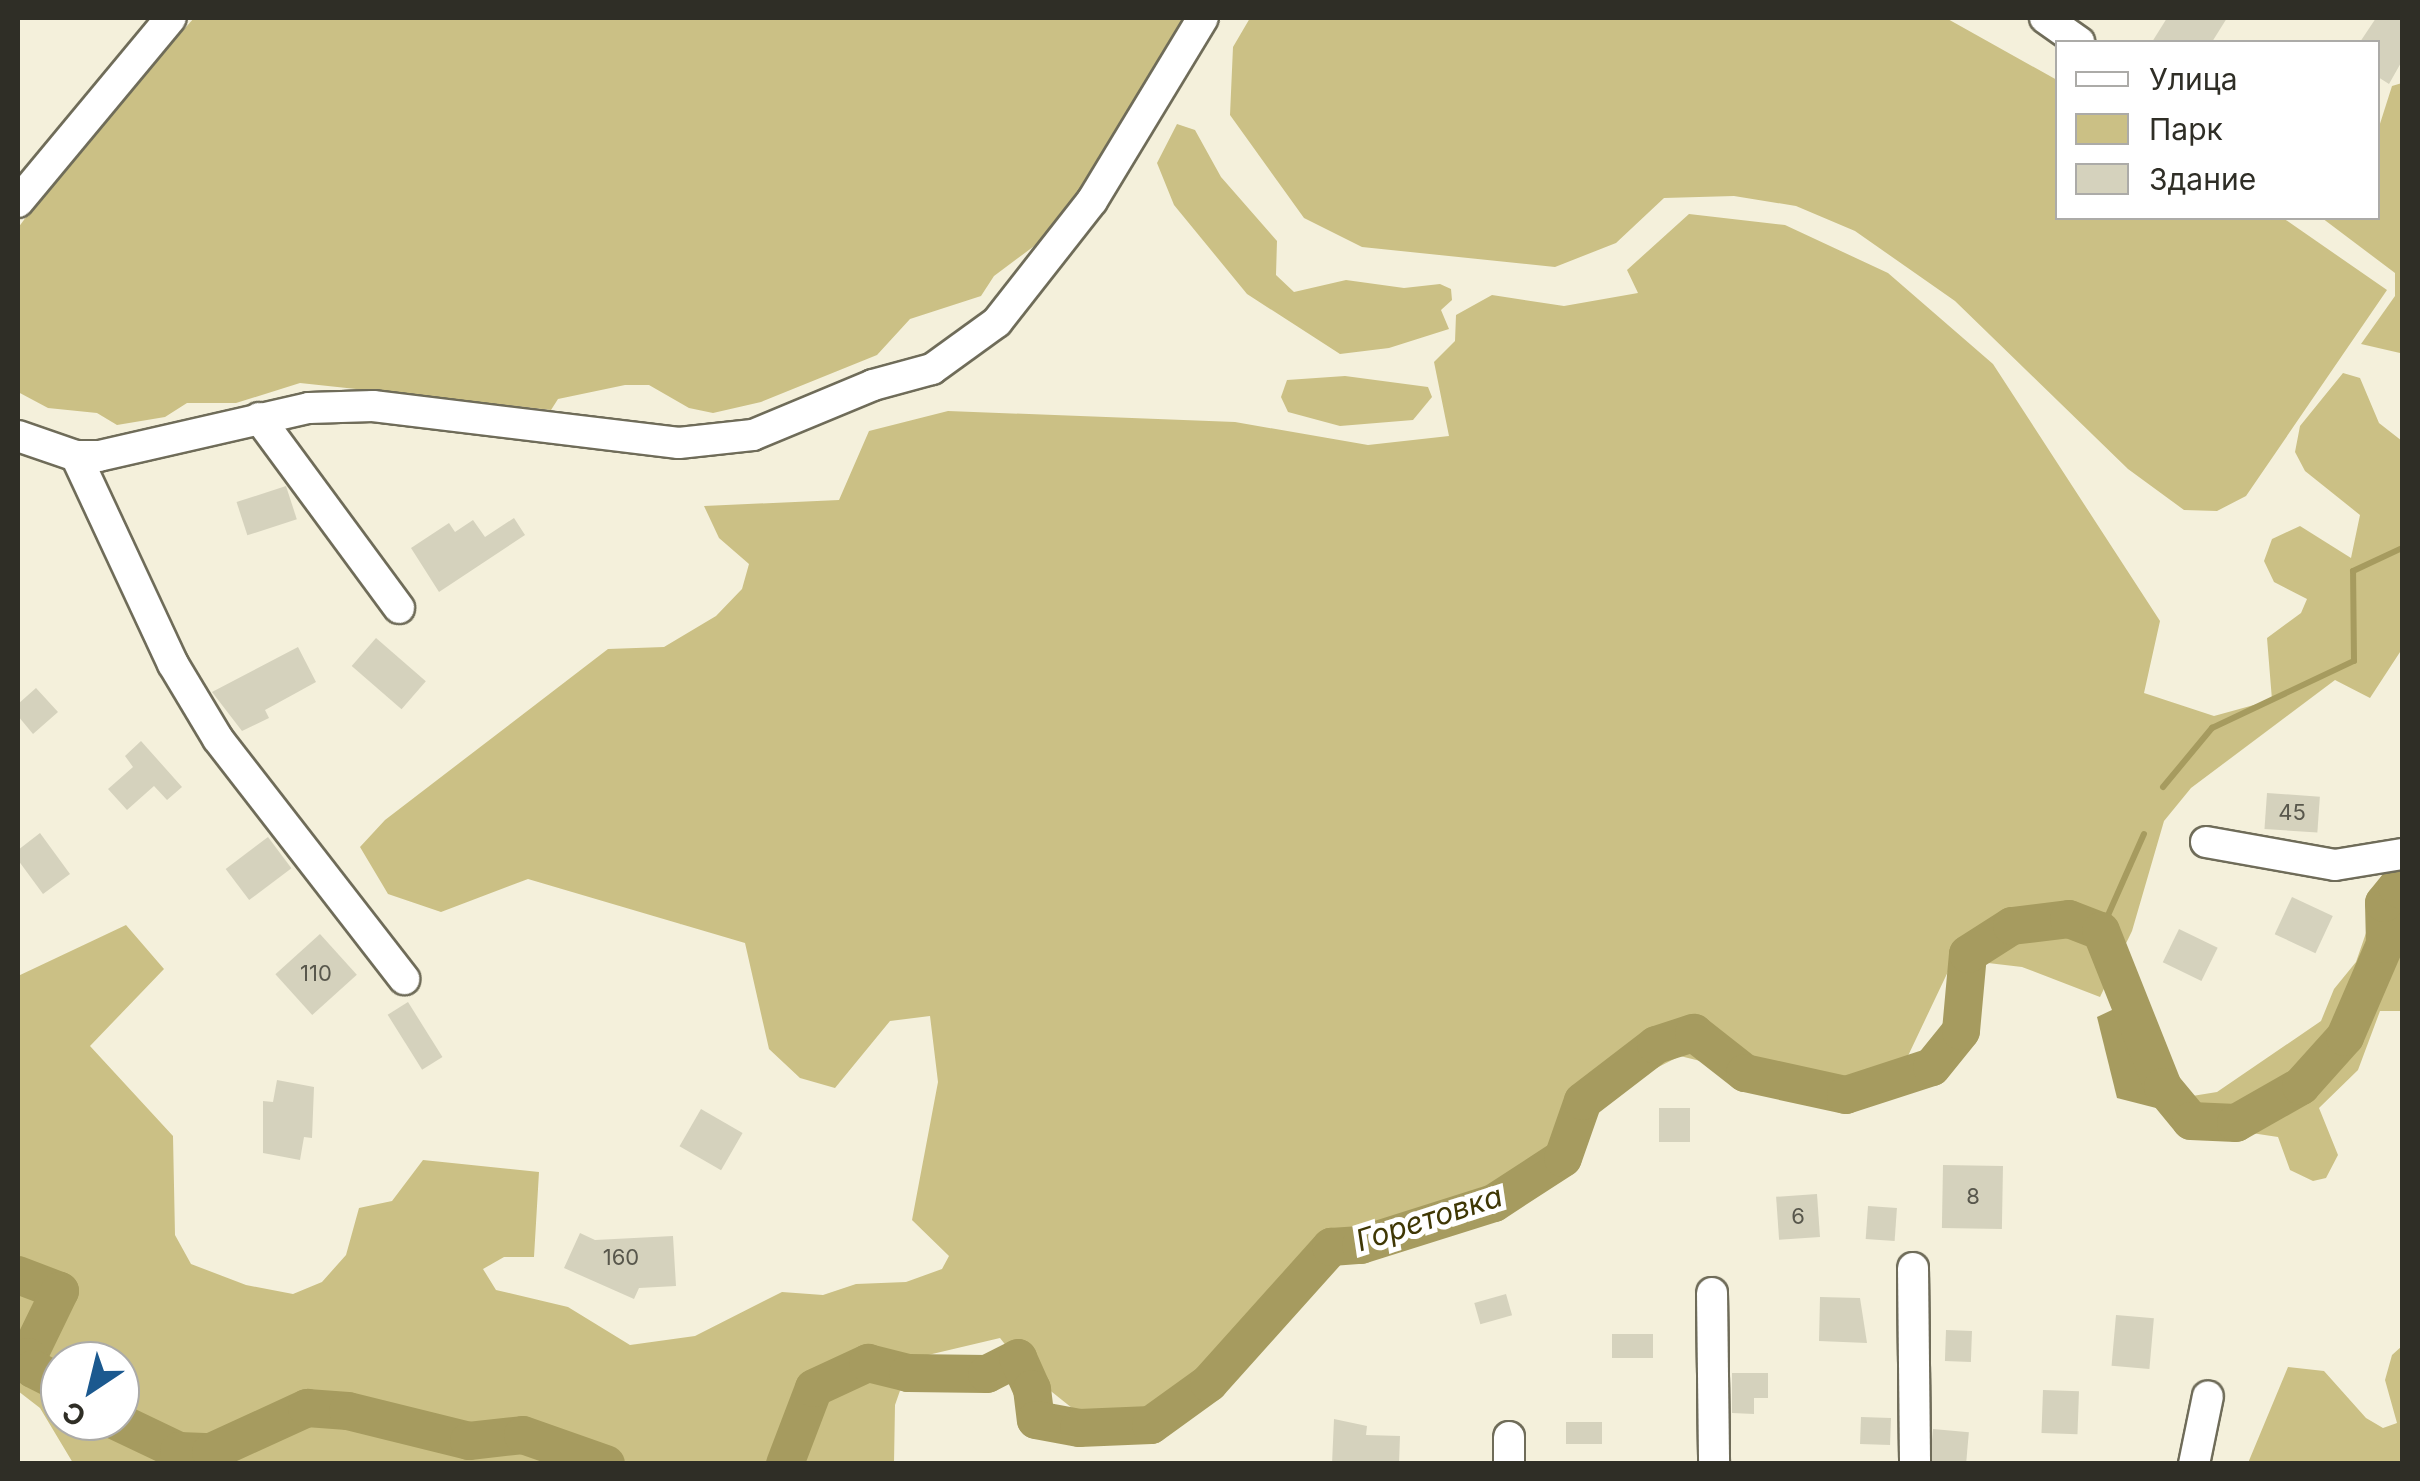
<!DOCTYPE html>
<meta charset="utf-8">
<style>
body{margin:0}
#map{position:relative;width:2420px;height:1481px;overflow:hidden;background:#f4f0db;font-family:Inter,sans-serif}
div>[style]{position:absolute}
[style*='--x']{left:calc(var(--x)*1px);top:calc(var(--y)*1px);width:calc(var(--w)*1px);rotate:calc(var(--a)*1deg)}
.green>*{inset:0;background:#cbc085}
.water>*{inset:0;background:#a69b5f}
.stream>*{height:6px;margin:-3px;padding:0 3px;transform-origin:3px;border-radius:3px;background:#a69b5f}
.river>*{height:38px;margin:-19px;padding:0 19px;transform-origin:19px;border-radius:19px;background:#a69b5f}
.building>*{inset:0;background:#d5d2bd;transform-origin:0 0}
.roads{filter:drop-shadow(2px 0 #6f6c59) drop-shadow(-2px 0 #6f6c59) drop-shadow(0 2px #6f6c59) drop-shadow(0 -2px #6f6c59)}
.minor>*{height:30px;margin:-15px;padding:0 15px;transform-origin:15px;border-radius:15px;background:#fff}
span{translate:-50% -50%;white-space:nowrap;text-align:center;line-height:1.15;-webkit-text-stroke:10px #fff;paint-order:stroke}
.number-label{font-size:22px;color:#58574c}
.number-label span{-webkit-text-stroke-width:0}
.water-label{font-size:30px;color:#3f3704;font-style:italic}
.frame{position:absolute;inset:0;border:20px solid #2f2e26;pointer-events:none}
.legend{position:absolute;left:2055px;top:40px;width:325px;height:180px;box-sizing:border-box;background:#fff;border:2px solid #acaba8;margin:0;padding:12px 18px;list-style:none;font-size:30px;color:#2f2e26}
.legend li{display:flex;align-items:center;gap:20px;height:50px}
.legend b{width:50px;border:2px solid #acaba8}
.north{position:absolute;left:40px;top:1341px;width:100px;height:100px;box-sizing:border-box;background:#fff;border:2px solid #acaba8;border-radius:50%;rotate:215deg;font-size:28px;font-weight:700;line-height:40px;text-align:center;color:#2f2e26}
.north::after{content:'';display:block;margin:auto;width:35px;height:45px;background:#1b598f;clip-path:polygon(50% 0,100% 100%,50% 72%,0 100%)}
</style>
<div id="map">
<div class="green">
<div style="clip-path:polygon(194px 18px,1185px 18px,1053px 232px,994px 276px,981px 296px,910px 319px,877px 355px,761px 402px,713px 413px,689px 408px,649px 385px,625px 385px,558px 399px,551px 410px,300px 383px,236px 403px,187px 403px,165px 417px,117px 425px,97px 413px,48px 408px,18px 392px,18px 228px,65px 164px)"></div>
<div style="clip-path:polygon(1250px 18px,1946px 18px,2057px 80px,2058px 218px,2283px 218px,2387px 290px,2246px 496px,2217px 511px,2184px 510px,2128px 469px,1955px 301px,1855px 231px,1796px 206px,1734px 196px,1664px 198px,1616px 243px,1555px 267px,1362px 247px,1304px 218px,1230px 115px,1233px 47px)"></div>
<div style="clip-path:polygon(2402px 83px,2402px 372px,2400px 353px,2361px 344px,2395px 296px,2395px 273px,2322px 218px,2378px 218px,2378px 130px,2392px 86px)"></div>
<div style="clip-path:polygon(1177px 124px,1195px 130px,1221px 177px,1277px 241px,1276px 275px,1294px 292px,1346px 280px,1404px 288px,1440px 284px,1451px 289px,1452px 300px,1441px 310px,1449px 329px,1389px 348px,1340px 354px,1247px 294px,1174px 205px,1157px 163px)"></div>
<div style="clip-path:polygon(evenodd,1689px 214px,1785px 225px,1888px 273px,1993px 364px,2160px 621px,2144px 693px,2214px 716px,2272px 700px,2267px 638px,2301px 613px,2307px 599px,2274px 582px,2264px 561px,2272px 539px,2300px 526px,2351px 558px,2360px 515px,2305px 471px,2295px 452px,2300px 426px,2343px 373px,2360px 378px,2379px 423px,2402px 441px,2402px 649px,2370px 698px,2335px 680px,2191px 788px,2164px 821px,2132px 931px,2100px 997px,2022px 967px,1954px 959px,1897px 1079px,1846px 1086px,1761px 1076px,1680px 1056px,1625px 1084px,1522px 1176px,1453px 1221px,1401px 1247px,1350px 1231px,1210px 1355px,1166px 1405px,1120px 1422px,1072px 1408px,1027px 1372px,1000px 1338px,911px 1359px,895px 1405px,894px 1463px,73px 1463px,40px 1408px,18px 1391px,18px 976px,126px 925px,164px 969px,90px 1046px,173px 1136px,175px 1235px,191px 1264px,246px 1285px,293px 1294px,322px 1282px,346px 1255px,359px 1208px,392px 1201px,423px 1160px,539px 1172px,534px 1257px,504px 1257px,483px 1269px,496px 1290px,568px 1307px,630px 1345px,695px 1336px,782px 1292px,823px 1295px,856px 1284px,906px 1282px,942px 1269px,949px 1256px,912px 1220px,938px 1082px,930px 1016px,890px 1021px,835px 1088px,800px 1078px,769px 1049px,745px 943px,528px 879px,441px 912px,388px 894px,360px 847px,385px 820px,608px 649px,664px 647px,716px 616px,742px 589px,749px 564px,719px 538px,704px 506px,839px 500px,869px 431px,948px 411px,1235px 422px,1368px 445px,1449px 436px,1434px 362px,1455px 341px,1456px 315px,1492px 295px,1564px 306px,1638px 293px,1627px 270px,1689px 214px,60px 1361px,120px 1361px,120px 1421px,60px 1421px,60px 1361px)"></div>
<div style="clip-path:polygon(1345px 376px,1428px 387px,1432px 397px,1413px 420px,1340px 426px,1288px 412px,1281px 397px,1287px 380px)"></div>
<div style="clip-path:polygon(2387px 872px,2402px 874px,2402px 1011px,2380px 1011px,2358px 1070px,2319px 1108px,2338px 1155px,2326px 1178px,2313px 1181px,2290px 1170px,2278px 1137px,2205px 1126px,2180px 1110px,2180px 1098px,2217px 1092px,2321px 1021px,2334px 989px,2356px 962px)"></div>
<div style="clip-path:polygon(2402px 1346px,2402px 1463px,2248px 1463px,2288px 1367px,2324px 1371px,2366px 1418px,2383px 1428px,2397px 1423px,2385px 1380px,2392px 1355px)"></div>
</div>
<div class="water">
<div style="clip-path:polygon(2114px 1009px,2145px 1018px,2171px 1067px,2176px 1091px,2160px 1109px,2117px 1098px,2097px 1017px)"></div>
</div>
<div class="stream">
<div style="--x:2163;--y:787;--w:77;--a:-50.3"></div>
<div style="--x:2212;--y:728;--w:157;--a:-25.3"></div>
<div style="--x:2354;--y:661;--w:90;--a:-90.6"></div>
<div style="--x:2353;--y:571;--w:54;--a:-25.1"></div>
<div style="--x:2101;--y:931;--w:106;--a:-66.1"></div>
</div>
<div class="river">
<div style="--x:18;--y:1275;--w:45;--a:20.9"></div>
<div style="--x:60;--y:1291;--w:73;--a:115.9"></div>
<div style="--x:28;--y:1357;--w:13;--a:67"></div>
<div style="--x:33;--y:1369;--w:30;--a:27"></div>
<div style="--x:116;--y:1421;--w:70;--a:25.5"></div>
<div style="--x:179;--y:1451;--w:32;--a:2"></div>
<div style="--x:211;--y:1452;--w:106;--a:-24.6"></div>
<div style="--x:307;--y:1408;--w:41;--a:4.2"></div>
<div style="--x:348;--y:1411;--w:125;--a:13.9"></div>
<div style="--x:469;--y:1441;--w:54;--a:-6.3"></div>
<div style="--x:523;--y:1435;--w:88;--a:19.3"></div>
<div style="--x:785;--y:1464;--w:81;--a:-69.1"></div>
<div style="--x:814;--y:1388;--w:60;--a:-24.8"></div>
<div style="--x:868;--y:1363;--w:41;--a:14"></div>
<div style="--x:908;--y:1373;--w:79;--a:0.7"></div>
<div style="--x:987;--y:1374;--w:35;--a:-27"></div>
<div style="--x:1018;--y:1358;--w:34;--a:66"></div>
<div style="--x:1032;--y:1389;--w:31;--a:83"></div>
<div style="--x:1036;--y:1420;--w:44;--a:10.5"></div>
<div style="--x:1079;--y:1428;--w:72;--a:-2.4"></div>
<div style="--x:1151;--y:1425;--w:72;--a:-35.9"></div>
<div style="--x:1209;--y:1383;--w:183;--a:-48.1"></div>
<div style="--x:1331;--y:1247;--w:30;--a:-4"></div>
<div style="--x:1361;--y:1245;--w:139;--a:-17.5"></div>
<div style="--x:1494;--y:1203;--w:82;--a:-33.1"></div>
<div style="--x:1563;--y:1158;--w:60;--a:-70.7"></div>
<div style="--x:1583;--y:1101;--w:92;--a:-37.5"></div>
<div style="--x:1656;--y:1045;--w:40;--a:-18"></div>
<div style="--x:1694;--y:1033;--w:65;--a:38.1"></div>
<div style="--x:1745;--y:1073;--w:103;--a:12.3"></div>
<div style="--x:1846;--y:1095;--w:90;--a:-18"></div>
<div style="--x:1932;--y:1067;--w:46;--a:-51.1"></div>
<div style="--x:1961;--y:1031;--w:77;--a:-84.8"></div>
<div style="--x:1968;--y:954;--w:52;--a:-32.5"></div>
<div style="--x:2012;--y:926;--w:57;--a:-7"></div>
<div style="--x:2069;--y:919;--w:34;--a:21"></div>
<div style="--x:2101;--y:931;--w:168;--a:68.3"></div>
<div style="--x:2163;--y:1087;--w:44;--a:50.5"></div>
<div style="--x:2191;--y:1121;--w:45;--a:2.5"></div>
<div style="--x:2236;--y:1123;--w:75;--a:-29.6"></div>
<div style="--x:2301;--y:1086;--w:66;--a:-48.1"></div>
<div style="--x:2345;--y:1037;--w:101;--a:-66.7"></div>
<div style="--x:2385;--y:944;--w:41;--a:-91.4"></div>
<div style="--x:2384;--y:903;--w:21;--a:-51"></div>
<div style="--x:2397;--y:887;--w:6;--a:31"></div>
</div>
<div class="building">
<div style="clip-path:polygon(2167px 18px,2227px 18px,2212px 42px,2152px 42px)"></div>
<div style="clip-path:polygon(2376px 18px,2402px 18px,2402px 61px,2389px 84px,2378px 77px,2378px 42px,2360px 42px)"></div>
<div style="left:286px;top:486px;width:35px;height:52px;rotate:72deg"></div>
<div style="clip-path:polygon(514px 518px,525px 535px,439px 592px,411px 548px,449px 523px,455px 532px,473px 520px,485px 537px)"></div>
<div style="left:376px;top:638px;width:66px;height:37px;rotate:41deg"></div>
<div style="clip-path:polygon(298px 647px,316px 682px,265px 710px,269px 718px,242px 731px,212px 692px)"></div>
<div style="clip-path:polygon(36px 688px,58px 712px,33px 734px,18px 716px,18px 704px)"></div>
<div style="clip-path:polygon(141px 741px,182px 787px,167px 800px,154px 786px,127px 810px,108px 789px,133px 767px,125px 756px)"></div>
<div style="left:2267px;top:793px;width:53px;height:36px;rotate:4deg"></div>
<div style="clip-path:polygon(40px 833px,70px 874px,43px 894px,18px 860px,18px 850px)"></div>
<div style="left:268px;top:837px;width:39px;height:53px;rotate:53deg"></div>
<div style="left:2292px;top:897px;width:45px;height:41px;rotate:25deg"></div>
<div style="left:2179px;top:929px;width:43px;height:37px;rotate:26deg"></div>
<div style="left:320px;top:934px;width:55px;height:60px;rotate:48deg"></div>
<div style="left:408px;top:1002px;width:65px;height:24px;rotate:58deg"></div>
<div style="clip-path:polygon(277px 1080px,314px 1087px,312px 1138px,304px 1137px,300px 1160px,263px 1153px,263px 1101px,273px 1102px)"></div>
<div style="left:1659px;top:1108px;width:31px;height:34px"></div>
<div style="left:701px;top:1109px;width:48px;height:43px;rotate:30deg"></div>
<div style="left:1943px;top:1165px;width:60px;height:63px;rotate:1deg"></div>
<div style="left:1817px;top:1194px;width:43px;height:41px;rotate:86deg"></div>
<div style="left:1868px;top:1206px;width:29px;height:33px;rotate:4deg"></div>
<div style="clip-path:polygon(580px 1233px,595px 1240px,673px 1236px,676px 1286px,639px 1288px,634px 1299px,564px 1268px)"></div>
<div style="left:1506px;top:1294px;width:22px;height:33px;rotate:74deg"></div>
<div style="clip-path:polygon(1820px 1297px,1860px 1298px,1867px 1343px,1819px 1341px)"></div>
<div style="left:2116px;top:1315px;width:38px;height:51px;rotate:5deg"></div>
<div style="left:1946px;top:1330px;width:26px;height:31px;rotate:2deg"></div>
<div style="left:1612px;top:1334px;width:41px;height:24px"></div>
<div style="clip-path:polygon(1732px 1373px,1768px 1373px,1768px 1398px,1754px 1398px,1754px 1414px,1732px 1413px)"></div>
<div style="left:2043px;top:1390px;width:36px;height:43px;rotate:2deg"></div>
<div style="left:1861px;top:1417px;width:30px;height:27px;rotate:2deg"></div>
<div style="clip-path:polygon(1334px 1419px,1367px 1426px,1366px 1435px,1400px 1436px,1399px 1464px,1332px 1464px)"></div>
<div style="left:1566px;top:1422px;width:36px;height:22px"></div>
<div style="left:1933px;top:1429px;width:36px;height:33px;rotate:5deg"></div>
</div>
<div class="roads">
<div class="minor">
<div style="--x:2045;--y:18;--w:42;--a:35.2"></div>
<div style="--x:18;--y:202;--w:239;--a:-50.3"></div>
<div style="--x:259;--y:418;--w:236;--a:53.6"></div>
<div style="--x:18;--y:436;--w:61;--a:19"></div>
<div style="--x:76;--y:456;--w:23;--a:0"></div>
<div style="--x:99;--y:456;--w:215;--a:-12.9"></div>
<div style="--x:309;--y:408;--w:64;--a:-1.8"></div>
<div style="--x:373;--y:406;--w:308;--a:6.9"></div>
<div style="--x:679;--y:443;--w:74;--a:-6.2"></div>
<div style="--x:753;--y:435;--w:130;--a:-22.6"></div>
<div style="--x:873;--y:385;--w:61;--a:-15.2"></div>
<div style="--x:932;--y:369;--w:80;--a:-35.9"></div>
<div style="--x:997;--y:322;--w:154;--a:-51.9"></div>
<div style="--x:1092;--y:201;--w:214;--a:-58.8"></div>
<div style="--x:76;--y:456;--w:230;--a:65"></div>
<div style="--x:173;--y:664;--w:87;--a:59"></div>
<div style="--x:218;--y:739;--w:304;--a:52.2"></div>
<div style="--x:2206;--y:842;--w:131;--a:10.1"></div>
<div style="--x:2335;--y:865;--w:68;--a:-9.3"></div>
<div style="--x:1913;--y:1268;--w:196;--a:89.4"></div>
<div style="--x:1712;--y:1293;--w:171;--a:89.3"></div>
<div style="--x:1509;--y:1437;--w:27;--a:90"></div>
<div style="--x:2194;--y:1464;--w:69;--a:-78.4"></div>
</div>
</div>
<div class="number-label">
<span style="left:2292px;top:813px">45</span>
<span style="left:316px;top:974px">110</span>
<span style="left:1973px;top:1197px">8</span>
<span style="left:1798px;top:1217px">6</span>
<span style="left:621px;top:1258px">160</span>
</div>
<div class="water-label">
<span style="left:1429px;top:1218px;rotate:-18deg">Горетовка</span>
</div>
<div class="frame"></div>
<ul class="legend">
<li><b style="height:12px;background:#fff"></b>Улица</li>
<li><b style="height:28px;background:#cbc085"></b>Парк</li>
<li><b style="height:28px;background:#d5d2bd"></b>Здание</li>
</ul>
<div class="north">С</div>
</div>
